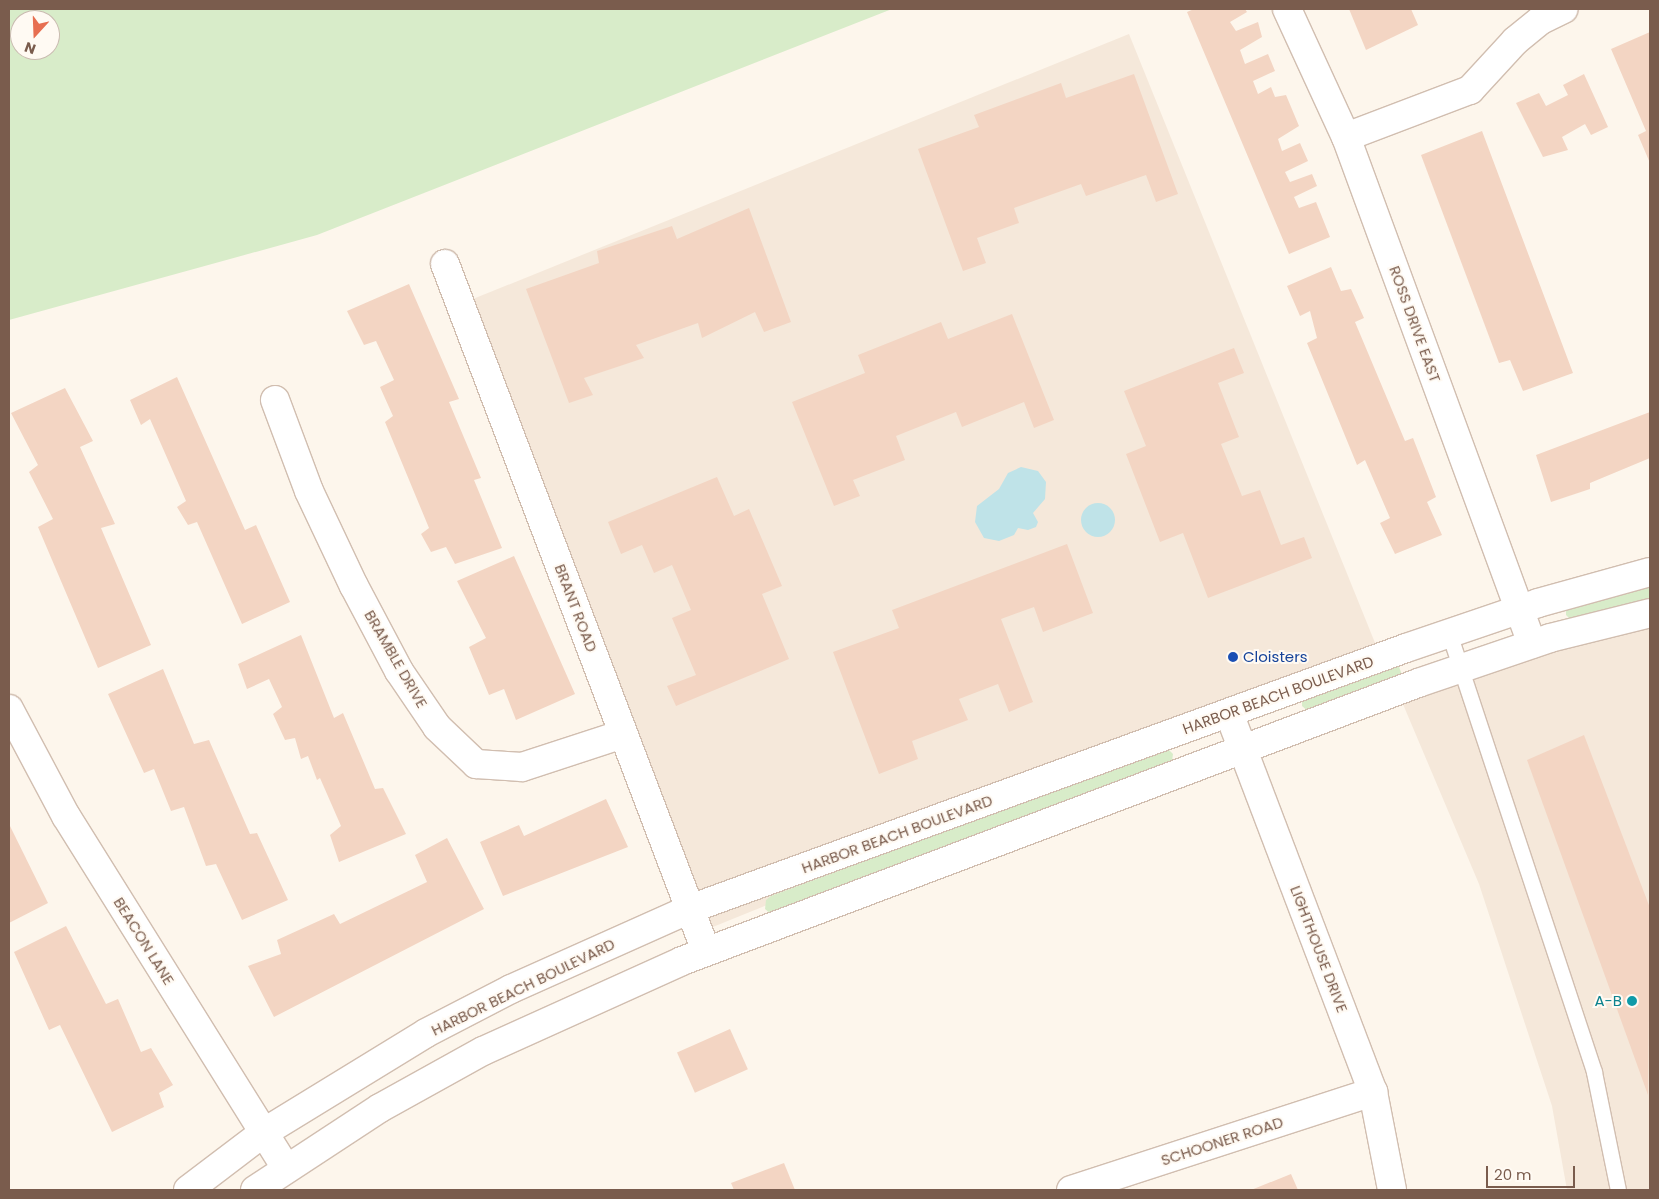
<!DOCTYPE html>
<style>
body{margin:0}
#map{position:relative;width:1659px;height:1199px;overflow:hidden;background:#fdf6ec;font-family:Poppins,sans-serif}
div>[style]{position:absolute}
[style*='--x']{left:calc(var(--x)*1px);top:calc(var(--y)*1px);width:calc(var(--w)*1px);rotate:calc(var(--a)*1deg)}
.residential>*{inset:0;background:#f5e8da;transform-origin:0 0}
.green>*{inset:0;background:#d8ecc9}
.water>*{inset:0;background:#bfe3e8}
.round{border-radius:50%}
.building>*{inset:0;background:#f3d5c3;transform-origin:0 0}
.roads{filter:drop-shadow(1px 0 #d1beb0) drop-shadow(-1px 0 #d1beb0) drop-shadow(0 1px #d1beb0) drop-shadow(0 -1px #d1beb0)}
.service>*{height:15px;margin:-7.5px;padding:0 7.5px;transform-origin:7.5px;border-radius:7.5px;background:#fff}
.minor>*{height:28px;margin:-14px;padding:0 14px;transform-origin:14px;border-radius:14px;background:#fff}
.tertiary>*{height:28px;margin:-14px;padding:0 14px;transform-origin:14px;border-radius:14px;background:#fff}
.dots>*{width:14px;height:14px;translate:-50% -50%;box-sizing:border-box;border:2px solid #fffaf3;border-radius:50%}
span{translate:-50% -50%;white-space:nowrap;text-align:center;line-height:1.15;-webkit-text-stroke:4px #fffaf3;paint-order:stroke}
.street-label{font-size:15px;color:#7a5c4d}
.transit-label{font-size:15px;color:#164399}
.left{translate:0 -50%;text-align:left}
.culture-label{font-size:15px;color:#0d838f}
.right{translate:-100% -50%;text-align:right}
.frame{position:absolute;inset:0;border:10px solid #7a5c4d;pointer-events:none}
.north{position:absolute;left:10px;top:10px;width:50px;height:50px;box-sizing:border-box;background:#fffaf3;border:1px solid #cabbb1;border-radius:50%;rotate:200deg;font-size:14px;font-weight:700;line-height:20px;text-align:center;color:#7a5c4d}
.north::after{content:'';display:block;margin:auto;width:18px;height:22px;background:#e76f51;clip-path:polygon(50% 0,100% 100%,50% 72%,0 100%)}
.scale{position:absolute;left:1486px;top:1166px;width:89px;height:22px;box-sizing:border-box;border:2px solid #7a5c4d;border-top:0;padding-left:6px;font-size:15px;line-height:18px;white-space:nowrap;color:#7a5c4d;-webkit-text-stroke:4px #fffaf3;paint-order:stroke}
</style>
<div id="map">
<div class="residential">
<div style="left:1129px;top:34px;width:672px;height:721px;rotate:68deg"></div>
<div style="clip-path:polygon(1650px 613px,1650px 1190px,1567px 1190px,1552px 1106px,1479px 884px,1397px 690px)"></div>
</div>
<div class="green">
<div style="clip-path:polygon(evenodd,9px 9px,892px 9px,317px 235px,9px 320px,9px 9px,20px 20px,50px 20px,50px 50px,20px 50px,20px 20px)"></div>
<div style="clip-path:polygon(1650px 583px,1650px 600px,1571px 620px,1566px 615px,1566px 609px)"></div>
<div style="clip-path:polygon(1398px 664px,1402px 675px,1309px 712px,1302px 706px,1302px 699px)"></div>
<div style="clip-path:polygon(1168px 749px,1173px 754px,1172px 761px,771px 914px,765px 909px,766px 900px,771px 896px)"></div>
</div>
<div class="water">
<div style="clip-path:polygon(1021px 467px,1038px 471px,1046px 482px,1045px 499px,1033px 513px,1038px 522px,1036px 527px,1028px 530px,1018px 528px,1014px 535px,999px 541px,984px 538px,975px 522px,977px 506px,999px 489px,1008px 473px)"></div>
<div class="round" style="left:1081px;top:503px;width:34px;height:34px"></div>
</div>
<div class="building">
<div style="clip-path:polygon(1194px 9px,1245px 9px,1247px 12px,1230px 22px,1236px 31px,1258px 22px,1262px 37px,1240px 50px,1245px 64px,1268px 54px,1275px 71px,1253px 81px,1258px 94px,1271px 87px,1275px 97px,1286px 95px,1299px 126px,1278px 139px,1282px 151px,1300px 143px,1308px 161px,1285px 172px,1290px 182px,1312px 174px,1317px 186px,1294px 197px,1299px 208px,1316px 202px,1330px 237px,1289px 254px,1187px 12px)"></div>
<div style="clip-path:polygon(1349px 9px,1411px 9px,1418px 25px,1366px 50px)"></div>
<div style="clip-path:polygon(1650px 32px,1650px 163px,1638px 135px,1646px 131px,1611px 49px)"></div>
<div style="clip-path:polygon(1134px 74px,1178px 194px,1156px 202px,1146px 175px,1086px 196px,1081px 184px,1014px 208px,1019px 223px,977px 238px,986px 263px,963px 271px,918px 149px,979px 127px,974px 115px,1061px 83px,1066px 98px)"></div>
<div style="clip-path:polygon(1584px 74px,1608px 127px,1591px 135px,1585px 124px,1562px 137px,1568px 150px,1543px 157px,1516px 103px,1539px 93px,1546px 106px,1568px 95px,1563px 85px)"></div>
<div style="clip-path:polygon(1482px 131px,1573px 373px,1523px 391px,1510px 360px,1499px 363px,1421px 155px)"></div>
<div style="clip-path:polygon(749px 208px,791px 322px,764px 332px,755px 312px,702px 338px,698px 323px,636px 345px,644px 358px,584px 378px,593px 395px,569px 403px,526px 289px,599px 263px,597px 251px,672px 226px,677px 239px)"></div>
<div style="clip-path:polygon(1331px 267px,1341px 291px,1351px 289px,1364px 318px,1355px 322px,1405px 441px,1413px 438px,1436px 497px,1427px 502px,1442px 535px,1395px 554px,1380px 523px,1390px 518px,1365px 460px,1357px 465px,1307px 343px,1317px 338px,1310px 311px,1300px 316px,1287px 286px)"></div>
<div style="clip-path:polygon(409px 284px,459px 399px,449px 402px,481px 478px,474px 480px,502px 548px,455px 564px,446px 547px,431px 552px,421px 534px,429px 528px,385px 422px,393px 416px,380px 387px,394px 380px,376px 341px,364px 345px,347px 311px)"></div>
<div style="clip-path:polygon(1012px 314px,1054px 420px,1034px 428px,1024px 402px,962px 427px,956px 412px,896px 436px,905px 460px,853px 480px,860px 496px,834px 506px,792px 402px,865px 373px,858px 355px,941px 322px,948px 339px)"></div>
<div style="clip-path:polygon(1234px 348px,1244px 373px,1218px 383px,1239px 437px,1221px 444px,1242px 496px,1260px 490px,1281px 545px,1304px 537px,1312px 558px,1208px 598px,1183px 533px,1160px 542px,1126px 454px,1146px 446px,1124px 391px)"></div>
<div style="clip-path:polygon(177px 377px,245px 530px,256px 525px,290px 602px,242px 624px,197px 522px,188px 525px,177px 507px,186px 501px,150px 419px,141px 425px,130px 400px)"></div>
<div style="clip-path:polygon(65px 388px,93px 441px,80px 447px,115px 524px,101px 528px,151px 645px,98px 668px,38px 527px,53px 519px,29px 472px,38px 465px,11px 413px)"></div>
<div style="clip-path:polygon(1650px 412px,1650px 458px,1590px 483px,1590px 489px,1551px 502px,1536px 455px)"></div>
<div style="clip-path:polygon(717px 477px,734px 516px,749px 509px,782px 586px,762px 594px,789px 659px,676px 706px,667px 686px,696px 675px,672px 618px,691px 610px,672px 565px,654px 573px,642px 545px,621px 554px,608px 522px)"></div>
<div style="clip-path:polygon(1067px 544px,1093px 613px,1043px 632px,1034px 607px,1001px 619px,1033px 702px,1009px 712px,998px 684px,959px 699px,968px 720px,912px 741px,918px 759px,879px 774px,833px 652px,899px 628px,892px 610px)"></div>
<div style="clip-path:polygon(514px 556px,575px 694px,516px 720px,504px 689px,489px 695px,469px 647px,486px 638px,457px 581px)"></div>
<div style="clip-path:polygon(301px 635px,334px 718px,343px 713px,375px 789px,383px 788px,406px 834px,339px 862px,330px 835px,341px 826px,320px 778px,317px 780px,308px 756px,301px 759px,295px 738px,285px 740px,273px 714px,282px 707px,269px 679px,247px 689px,238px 664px)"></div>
<div style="clip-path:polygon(163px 669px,194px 744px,209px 740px,250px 834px,257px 833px,288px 900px,242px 920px,216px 864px,206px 866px,184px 807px,171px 811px,154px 769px,144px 773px,108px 694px)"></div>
<div style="clip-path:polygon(1584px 735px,1650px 908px,1648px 1095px,1527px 760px)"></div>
<div style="clip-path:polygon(606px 799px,628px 847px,503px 896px,480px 842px,519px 825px,524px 836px)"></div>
<div style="clip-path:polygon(9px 824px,48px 903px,9px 923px)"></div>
<div style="clip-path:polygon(447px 838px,484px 909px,274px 1017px,248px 966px,281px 954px,277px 940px,334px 914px,340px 924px,427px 882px,415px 855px)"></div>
<div style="clip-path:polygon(66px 926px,106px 1004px,118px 999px,141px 1052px,151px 1048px,173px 1085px,159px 1093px,164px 1107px,112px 1132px,60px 1025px,49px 1030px,14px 952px)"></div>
<div style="left:730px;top:1029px;width:44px;height:58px;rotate:66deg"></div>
<div style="clip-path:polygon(784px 1163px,795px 1190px,734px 1190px,731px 1183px)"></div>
<div style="clip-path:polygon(1291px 1174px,1298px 1190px,1251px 1190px)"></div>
</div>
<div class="roads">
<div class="service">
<div style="--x:1449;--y:633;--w:462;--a:71.7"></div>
<div style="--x:1594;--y:1072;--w:120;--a:78.5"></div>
</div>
<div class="minor">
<div style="--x:1287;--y:9;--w:141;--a:65.3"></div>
<div style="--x:1346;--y:137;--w:540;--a:69.85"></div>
<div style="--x:1346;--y:137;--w:133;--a:-20.8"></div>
<div style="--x:1470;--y:90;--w:67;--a:-47.4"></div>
<div style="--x:1515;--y:41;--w:33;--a:-39"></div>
<div style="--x:1541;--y:20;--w:25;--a:-26"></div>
<div style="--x:445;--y:264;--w:735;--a:69.2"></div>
<div style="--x:275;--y:400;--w:97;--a:69.5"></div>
<div style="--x:309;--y:491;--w:105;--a:64.7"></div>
<div style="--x:354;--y:586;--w:96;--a:62.1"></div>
<div style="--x:399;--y:671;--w:68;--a:55.8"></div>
<div style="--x:437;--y:727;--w:54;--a:43.5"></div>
<div style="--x:476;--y:764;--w:46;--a:3.7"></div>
<div style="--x:522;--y:767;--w:106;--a:-18.1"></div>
<div style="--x:9;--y:709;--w:121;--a:62"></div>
<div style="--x:66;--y:816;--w:415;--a:58"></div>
<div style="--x:1229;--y:713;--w:405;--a:69.2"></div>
<div style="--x:1373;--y:1092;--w:100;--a:79"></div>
<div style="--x:1071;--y:1190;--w:318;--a:-18"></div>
</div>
<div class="tertiary">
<div style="--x:188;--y:1190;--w:94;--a:-37.2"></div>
<div style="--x:263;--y:1133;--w:191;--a:-31.5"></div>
<div style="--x:426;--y:1033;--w:96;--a:-27.4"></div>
<div style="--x:511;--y:989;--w:196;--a:-24.1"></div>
<div style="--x:690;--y:909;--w:762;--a:-20.03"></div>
<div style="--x:1406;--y:648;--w:139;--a:-18.8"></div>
<div style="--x:1538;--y:603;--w:116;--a:-15.5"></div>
<div style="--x:255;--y:1190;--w:149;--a:-33.3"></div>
<div style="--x:380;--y:1108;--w:118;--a:-29"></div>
<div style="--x:483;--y:1051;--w:218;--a:-24.3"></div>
<div style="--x:682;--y:961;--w:787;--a:-20.69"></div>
<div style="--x:1418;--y:683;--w:139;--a:-18.8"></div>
<div style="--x:1550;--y:638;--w:103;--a:-14"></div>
</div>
</div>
<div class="dots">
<div style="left:1233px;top:657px;background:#1a4fb4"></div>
<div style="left:1632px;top:1001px;background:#0f9aa8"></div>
</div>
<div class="street-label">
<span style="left:1415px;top:324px;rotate:70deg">ROSS DRIVE EAST</span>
<span style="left:576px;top:608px;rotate:69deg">BRANT ROAD</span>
<span style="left:396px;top:659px;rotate:60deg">BRAMBLE DRIVE</span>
<span style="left:1278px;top:695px;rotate:-20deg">HARBOR BEACH BOULEVARD</span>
<span style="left:897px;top:834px;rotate:-20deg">HARBOR BEACH BOULEVARD</span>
<span style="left:144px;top:941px;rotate:58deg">BEACON LANE</span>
<span style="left:1319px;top:949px;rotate:69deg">LIGHTHOUSE DRIVE</span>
<span style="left:523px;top:987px;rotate:-26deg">HARBOR BEACH BOULEVARD</span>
<span style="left:1222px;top:1141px;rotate:-18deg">SCHOONER ROAD</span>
</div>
<div class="transit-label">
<span class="left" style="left:1243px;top:657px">Cloisters</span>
</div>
<div class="culture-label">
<span class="right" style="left:1622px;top:1001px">A-B</span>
</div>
<div class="frame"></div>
<div class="north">N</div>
<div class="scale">20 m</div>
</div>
